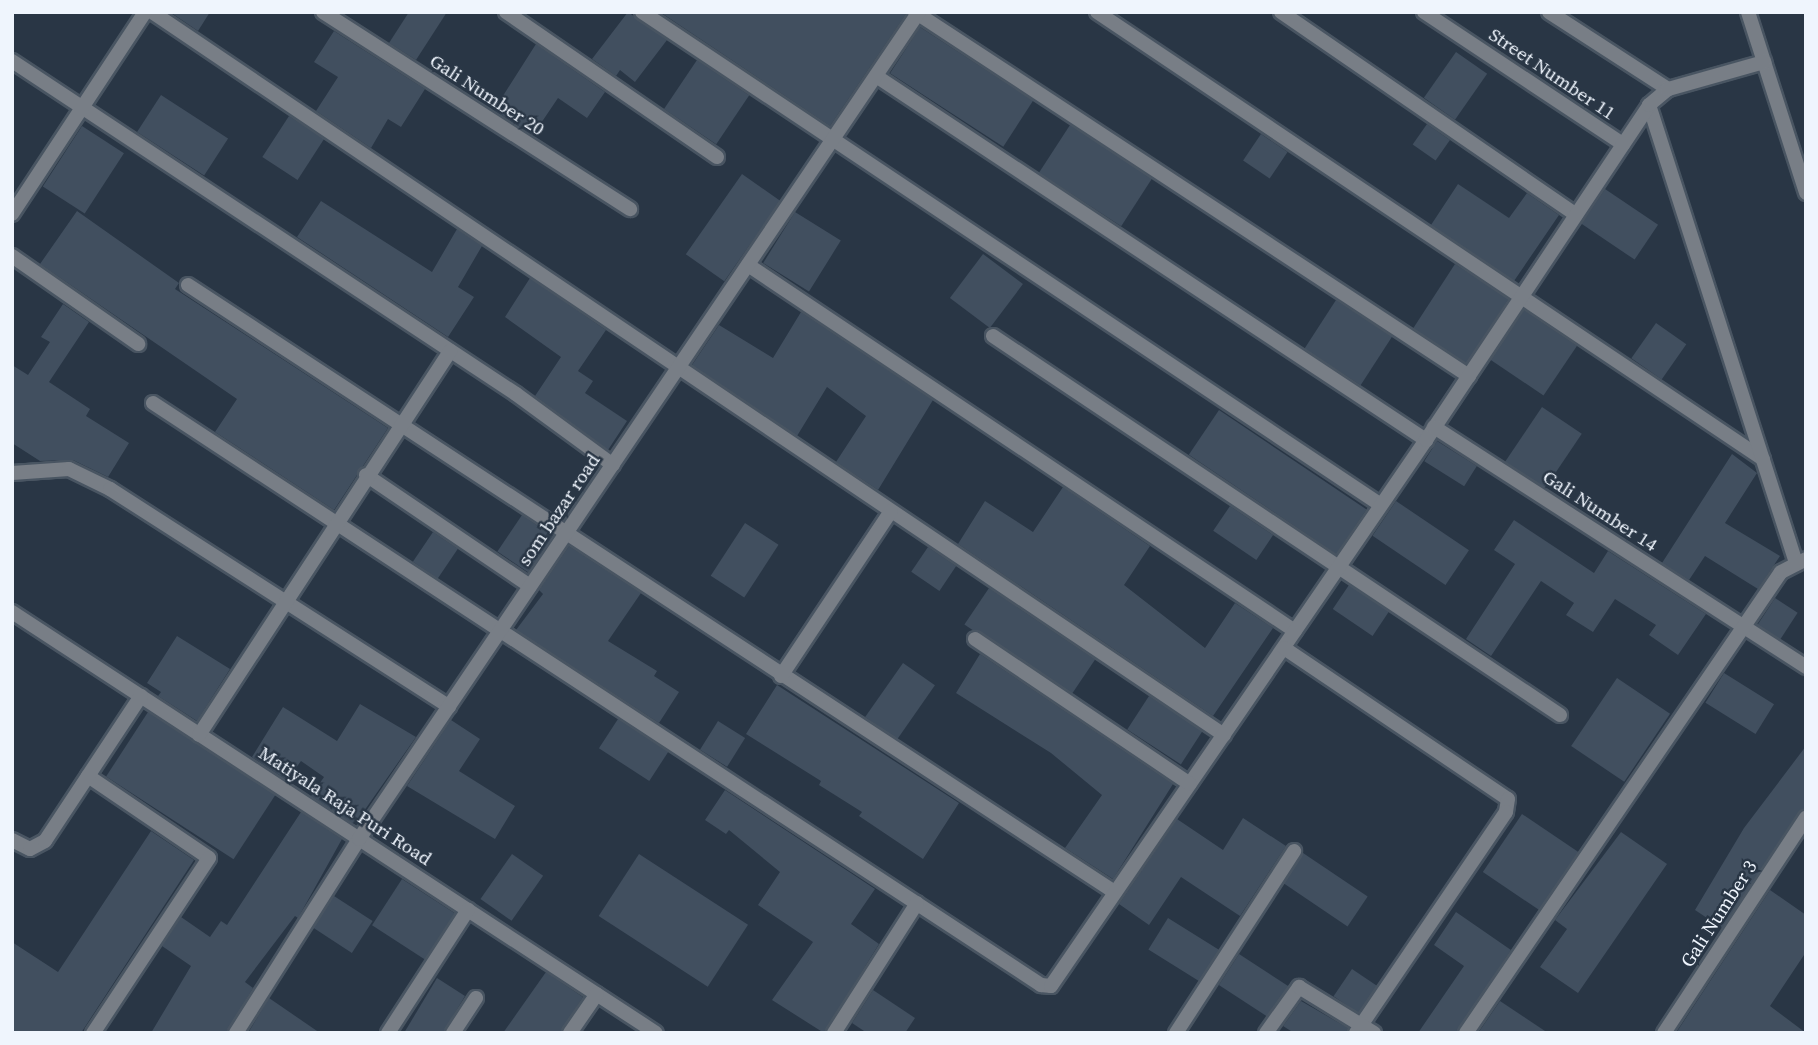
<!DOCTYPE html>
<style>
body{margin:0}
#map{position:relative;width:1818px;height:1045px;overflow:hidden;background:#293645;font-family:"Source Serif 4",serif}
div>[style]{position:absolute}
.building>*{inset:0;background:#414f5f;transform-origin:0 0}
.roads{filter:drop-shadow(2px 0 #495562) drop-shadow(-2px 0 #495562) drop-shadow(0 2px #495562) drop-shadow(0 -2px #495562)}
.minor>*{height:14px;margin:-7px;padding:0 7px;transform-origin:7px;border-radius:7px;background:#787e86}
span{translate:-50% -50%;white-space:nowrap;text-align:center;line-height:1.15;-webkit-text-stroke:5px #293645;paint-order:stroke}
.street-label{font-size:19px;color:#eff5fd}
.frame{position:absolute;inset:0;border:14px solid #eff5fd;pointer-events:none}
</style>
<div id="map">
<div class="building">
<div style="clip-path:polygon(170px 12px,210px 12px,198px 31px)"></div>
<div style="clip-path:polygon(409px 12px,447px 12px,416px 60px,389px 43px)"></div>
<div style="clip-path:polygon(628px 12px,667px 40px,635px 82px,620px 70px,616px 76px,592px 59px)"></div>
<div style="clip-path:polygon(660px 12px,903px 12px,906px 14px,830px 126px)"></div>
<div style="left:920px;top:27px;width:135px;height:55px;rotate:33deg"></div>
<div style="clip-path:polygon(334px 31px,425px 89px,401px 127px,388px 119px,371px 148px,316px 111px,338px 77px,314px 62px)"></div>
<div style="clip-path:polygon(536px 44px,605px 92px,587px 118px,558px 98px,533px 135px,494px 110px)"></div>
<div style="left:1456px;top:52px;width:38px;height:56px;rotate:35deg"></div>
<div style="left:697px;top:60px;width:63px;height:59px;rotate:34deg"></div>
<div style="left:161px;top:95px;width:80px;height:44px;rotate:33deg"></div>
<div style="left:289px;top:116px;width:42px;height:49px;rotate:33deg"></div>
<div style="left:1427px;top:124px;width:28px;height:25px;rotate:35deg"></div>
<div style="left:1070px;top:125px;width:98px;height:57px;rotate:33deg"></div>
<div style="left:82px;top:126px;width:50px;height:72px;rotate:33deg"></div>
<div style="left:1261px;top:134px;width:32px;height:32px;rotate:34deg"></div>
<div style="left:742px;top:174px;width:47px;height:98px;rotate:35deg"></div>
<div style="clip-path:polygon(1458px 184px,1509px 218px,1527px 193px,1559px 215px,1514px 281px,1431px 225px)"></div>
<div style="left:1605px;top:189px;width:64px;height:42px;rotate:34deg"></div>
<div style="clip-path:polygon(321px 201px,432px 272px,457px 229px,482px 246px,458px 287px,474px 297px,448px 337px,297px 237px)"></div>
<div style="clip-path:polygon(77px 211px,179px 283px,175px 289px,388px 428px,334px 510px,215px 432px,237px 399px,40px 264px)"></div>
<div style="left:795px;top:212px;width:54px;height:60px;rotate:32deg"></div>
<div style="left:983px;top:254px;width:50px;height:55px;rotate:37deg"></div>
<div style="left:1455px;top:264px;width:64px;height:77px;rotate:33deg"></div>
<div style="clip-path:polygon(530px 278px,606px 330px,578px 371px,593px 381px,585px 393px,627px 421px,608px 450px,535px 396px,561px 357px,505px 317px)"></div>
<div style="left:1336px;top:300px;width:67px;height:58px;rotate:33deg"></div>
<div style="clip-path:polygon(63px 304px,89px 322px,49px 382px,90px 409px,86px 416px,129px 443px,108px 477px,73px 460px,40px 461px,12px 443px,12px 365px,28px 375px,50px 342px,41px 337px)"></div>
<div style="left:1524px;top:310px;width:64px;height:60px;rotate:34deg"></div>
<div style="clip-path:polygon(801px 312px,933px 400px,878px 490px,836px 462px,866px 416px,827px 387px,797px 436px,692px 365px,719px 325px,773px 358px)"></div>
<div style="left:1656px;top:323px;width:37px;height:43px;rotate:35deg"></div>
<div style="left:1542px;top:407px;width:48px;height:66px;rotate:34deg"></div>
<div style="left:1219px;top:410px;width:178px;height:54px;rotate:34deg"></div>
<div style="left:1437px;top:441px;width:47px;height:24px;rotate:32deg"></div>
<div style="clip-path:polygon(1732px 454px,1757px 473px,1725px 523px,1780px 556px,1758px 589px,1705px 556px,1689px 580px,1662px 563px)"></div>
<div style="clip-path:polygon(1063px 487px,1150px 546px,1124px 585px,1205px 648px,1235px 603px,1273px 628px,1213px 716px,958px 544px,985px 501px,1033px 532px)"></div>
<div style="left:1396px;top:501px;width:88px;height:42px;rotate:34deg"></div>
<div style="left:1230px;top:506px;width:52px;height:30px;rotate:34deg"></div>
<div style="left:522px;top:515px;width:37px;height:44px;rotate:34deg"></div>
<div style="clip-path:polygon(1514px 520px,1594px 573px,1608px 551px,1706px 614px,1678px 655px,1649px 635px,1656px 625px,1615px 599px,1593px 632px,1566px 615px,1574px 603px,1541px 581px,1491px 656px,1466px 639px,1515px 564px,1494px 550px)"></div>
<div style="left:745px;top:523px;width:40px;height:63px;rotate:33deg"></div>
<div style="left:433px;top:532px;width:30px;height:36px;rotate:34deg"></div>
<div style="clip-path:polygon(569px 546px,641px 593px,608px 641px,657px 671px,654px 676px,679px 692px,659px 723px,516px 630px,543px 594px,539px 590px)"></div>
<div style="left:928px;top:547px;width:34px;height:30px;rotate:34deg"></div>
<div style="left:1349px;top:585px;width:48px;height:29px;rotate:34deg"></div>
<div style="left:989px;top:588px;width:128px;height:44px;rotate:34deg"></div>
<div style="left:1775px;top:598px;width:27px;height:32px;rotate:33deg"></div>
<div style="clip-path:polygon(177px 636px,230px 669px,197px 721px,158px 696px,161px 692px,147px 683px)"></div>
<div style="clip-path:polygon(980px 654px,1173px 784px,1113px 879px,1065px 848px,1102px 795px,1051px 753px,956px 693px)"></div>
<div style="left:903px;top:663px;width:39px;height:66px;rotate:35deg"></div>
<div style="left:1724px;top:673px;width:59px;height:35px;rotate:32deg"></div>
<div style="left:1617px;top:678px;width:64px;height:82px;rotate:34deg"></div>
<div style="clip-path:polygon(777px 685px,959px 803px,923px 859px,859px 816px,862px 812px,819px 785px,821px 781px,746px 734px)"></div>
<div style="left:1149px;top:696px;width:64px;height:40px;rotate:33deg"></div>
<div style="clip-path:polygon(360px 704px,416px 737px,357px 821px,352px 823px,311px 796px,324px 777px,301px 761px,287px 780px,252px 757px,283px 707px,337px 741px)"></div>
<div style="left:148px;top:712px;width:152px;height:77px;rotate:33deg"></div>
<div style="left:618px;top:719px;width:60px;height:35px;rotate:33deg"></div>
<div style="clip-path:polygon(451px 720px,480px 739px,459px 771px,515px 806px,495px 839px,407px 786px)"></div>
<div style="left:718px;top:721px;width:32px;height:34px;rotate:32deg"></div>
<div style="clip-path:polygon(1806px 746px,1806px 808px,1798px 813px,1722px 928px,1695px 910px,1744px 828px)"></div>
<div style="clip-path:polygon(725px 790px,875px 889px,851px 924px,879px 944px,824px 1033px,772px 1000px,813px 942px,758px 905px,780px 872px,729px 830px,726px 834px,705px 820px)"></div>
<div style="clip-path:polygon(301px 812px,342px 839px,298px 918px,295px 916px,245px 982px,253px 988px,226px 1033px,151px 1033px,191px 966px,162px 946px,181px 917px,210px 937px,221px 921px,227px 925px)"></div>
<div style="left:1522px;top:814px;width:68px;height:70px;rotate:34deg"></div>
<div style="clip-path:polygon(1243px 818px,1286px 846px,1240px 916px,1181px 877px,1149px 925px,1119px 904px,1177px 819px,1223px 850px)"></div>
<div style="clip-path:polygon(151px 831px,194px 860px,81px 1033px,12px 1033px,12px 942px,58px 972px)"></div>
<div style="clip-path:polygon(1621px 832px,1667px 864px,1578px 993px,1540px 967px,1567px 929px,1555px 920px)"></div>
<div style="left:1303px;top:853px;width:78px;height:36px;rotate:34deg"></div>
<div style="left:512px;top:854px;width:38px;height:55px;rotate:35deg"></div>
<div style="left:639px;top:854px;width:130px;height:74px;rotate:33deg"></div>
<div style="left:402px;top:879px;width:63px;height:55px;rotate:33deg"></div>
<div style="clip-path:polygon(1770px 890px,1806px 915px,1806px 952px,1770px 1006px,1806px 1033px,1676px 1033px)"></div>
<div style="left:334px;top:896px;width:46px;height:38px;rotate:33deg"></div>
<div style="clip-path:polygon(1456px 912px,1511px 950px,1456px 1033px,1418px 1033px,1464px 966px,1434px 945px)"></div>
<div style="left:1168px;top:918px;width:60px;height:37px;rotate:32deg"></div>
<div style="left:1239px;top:954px;width:59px;height:37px;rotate:33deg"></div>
<div style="left:1352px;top:969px;width:30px;height:33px;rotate:34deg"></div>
<div style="clip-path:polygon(546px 972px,583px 997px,560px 1033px,503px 1033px)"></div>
<div style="clip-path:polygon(437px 978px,465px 996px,443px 1033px,404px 1033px)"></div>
<div style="clip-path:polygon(873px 990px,915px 1018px,905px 1033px,867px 1033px,852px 1023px)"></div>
<div style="clip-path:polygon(269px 998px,320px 1033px,248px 1033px)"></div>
<div style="clip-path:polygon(1301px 1001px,1348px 1028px,1346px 1033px,1294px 1033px,1283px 1026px)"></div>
<div style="clip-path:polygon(1500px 1001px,1548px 1033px,1478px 1033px)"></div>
</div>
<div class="roads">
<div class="minor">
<div style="left:152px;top:12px;width:1293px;rotate:34deg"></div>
<div style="left:323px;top:12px;width:365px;rotate:32.7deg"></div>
<div style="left:506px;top:12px;width:256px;rotate:34.5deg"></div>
<div style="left:642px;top:12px;width:888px;rotate:33.71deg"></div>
<div style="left:915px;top:12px;width:663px;rotate:33.31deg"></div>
<div style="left:1097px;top:12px;width:802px;rotate:33.87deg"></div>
<div style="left:1281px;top:12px;width:358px;rotate:34.5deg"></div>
<div style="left:1424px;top:12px;width:239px;rotate:33.6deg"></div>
<div style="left:1549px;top:12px;width:142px;rotate:32.9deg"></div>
<div style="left:1748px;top:12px;width:190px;rotate:72.2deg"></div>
<div style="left:12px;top:61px;width:604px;rotate:33.45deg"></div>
<div style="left:516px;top:394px;width:120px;rotate:36.2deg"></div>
<div style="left:876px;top:76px;width:660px;rotate:33.5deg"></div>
<div style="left:1649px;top:105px;width:482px;rotate:72.2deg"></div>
<div style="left:12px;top:214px;width:242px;rotate:-56.6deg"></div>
<div style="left:12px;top:256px;width:154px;rotate:34.9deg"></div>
<div style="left:748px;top:265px;width:658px;rotate:33.79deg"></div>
<div style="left:188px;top:285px;width:1106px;rotate:33.23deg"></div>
<div style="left:993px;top:336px;width:682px;rotate:33.76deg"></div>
<div style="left:153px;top:403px;width:1062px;rotate:33.24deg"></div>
<div style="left:1041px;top:985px;width:10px;rotate:6deg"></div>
<div style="left:1051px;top:986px;width:662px;rotate:-55.52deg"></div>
<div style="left:1426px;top:440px;width:402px;rotate:-56.3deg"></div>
<div style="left:1649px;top:105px;width:25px;rotate:-40deg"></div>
<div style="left:1668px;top:89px;width:100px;rotate:-15.7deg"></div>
<div style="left:1434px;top:427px;width:443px;rotate:32.8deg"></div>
<div style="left:12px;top:473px;width:57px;rotate:-4deg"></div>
<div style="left:69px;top:469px;width:46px;rotate:26deg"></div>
<div style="left:110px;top:489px;width:403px;rotate:32.7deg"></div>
<div style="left:366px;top:475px;width:198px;rotate:34.1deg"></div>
<div style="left:12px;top:612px;width:769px;rotate:33.17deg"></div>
<div style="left:975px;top:639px;width:259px;rotate:34deg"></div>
<div style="left:1284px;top:648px;width:270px;rotate:34deg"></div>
<div style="left:1508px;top:799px;width:13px;rotate:99deg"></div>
<div style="left:1506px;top:812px;width:267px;rotate:124.2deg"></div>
<div style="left:781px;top:676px;width:198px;rotate:-56.3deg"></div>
<div style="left:199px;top:735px;width:459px;rotate:-56.8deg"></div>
<div style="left:88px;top:776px;width:146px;rotate:34.1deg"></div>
<div style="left:209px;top:858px;width:210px;rotate:123.5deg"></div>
<div style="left:12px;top:840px;width:20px;rotate:27deg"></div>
<div style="left:30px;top:849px;width:17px;rotate:-28deg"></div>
<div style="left:45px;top:841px;width:174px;rotate:-56.5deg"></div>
<div style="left:236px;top:1033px;width:230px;rotate:-57.6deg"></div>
<div style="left:359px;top:839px;width:999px;rotate:-55.9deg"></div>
<div style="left:388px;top:1033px;width:147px;rotate:-57deg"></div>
<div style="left:453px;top:1033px;width:42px;rotate:-56.7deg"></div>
<div style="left:570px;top:1033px;width:47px;rotate:-55.3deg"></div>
<div style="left:834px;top:1033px;width:154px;rotate:-57.4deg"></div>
<div style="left:1176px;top:1033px;width:217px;rotate:-57deg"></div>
<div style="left:1266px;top:1033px;width:57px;rotate:-54.3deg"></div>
<div style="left:1299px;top:987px;width:88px;rotate:31.5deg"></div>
<div style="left:1466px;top:1033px;width:558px;rotate:-55.66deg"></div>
<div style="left:1781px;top:572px;width:28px;rotate:-27deg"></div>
<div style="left:1664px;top:1033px;width:258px;rotate:-56.6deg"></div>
</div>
</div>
<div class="street-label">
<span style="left:1552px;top:74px;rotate:34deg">Street Number 11</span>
<span style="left:487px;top:95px;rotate:33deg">Gali Number 20</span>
<span style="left:559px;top:510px;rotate:-56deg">som bazar road</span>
<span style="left:1600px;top:511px;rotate:33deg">Gali Number 14</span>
<span style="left:345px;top:806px;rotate:33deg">Matiyala Raja Puri Road</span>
<span style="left:1719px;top:914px;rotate:-57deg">Gali Number 3</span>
</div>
<div class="frame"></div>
</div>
